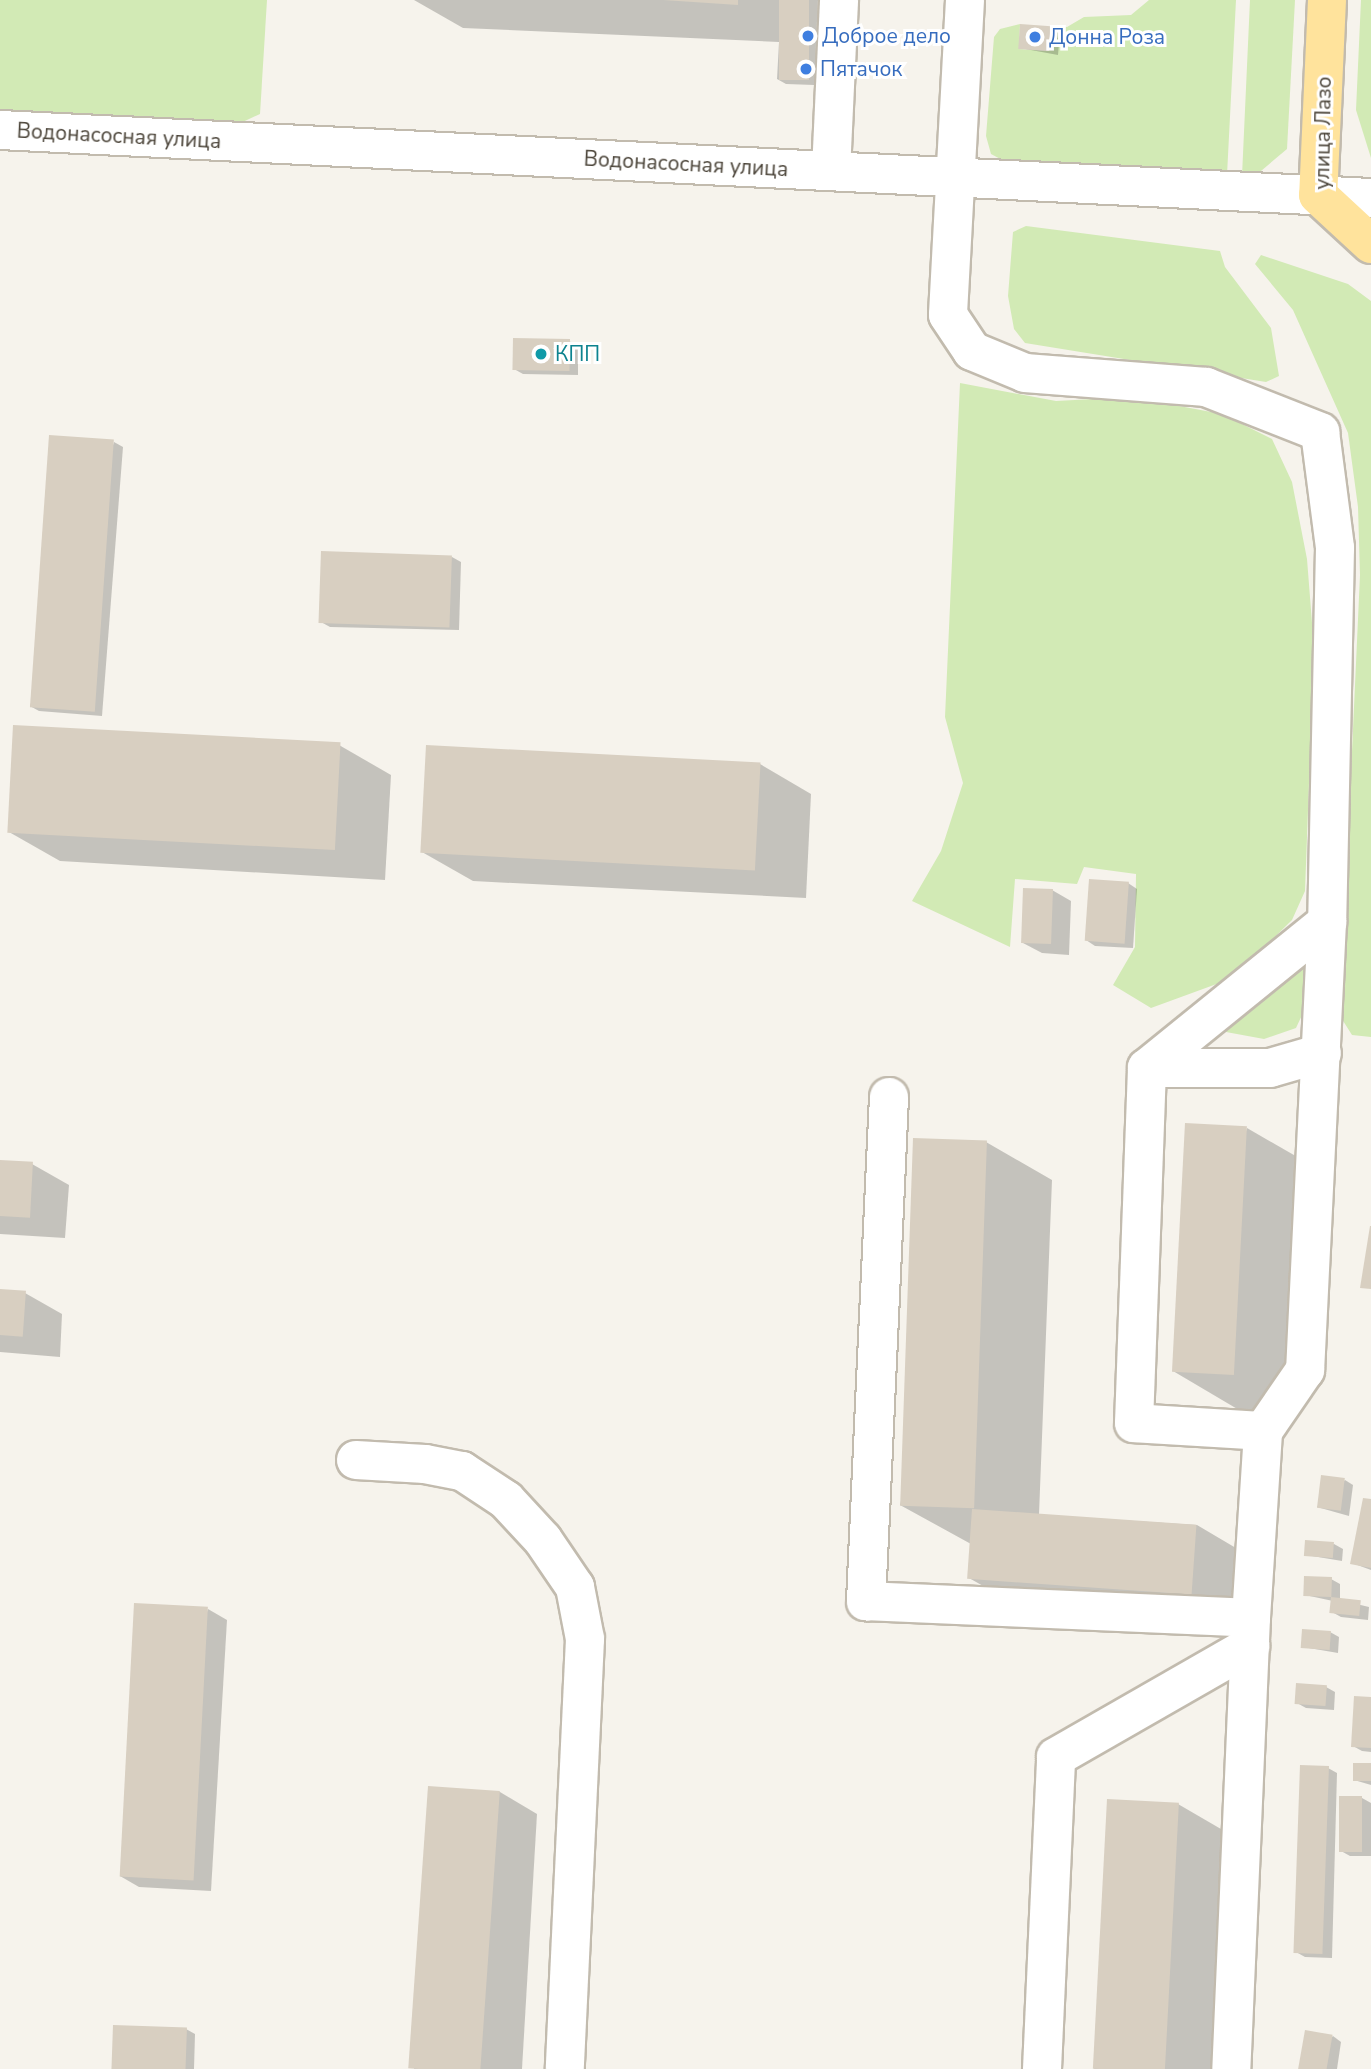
<!DOCTYPE html>
<meta charset="utf-8">
<style>
body{margin:0}
#map{position:relative;width:1371px;height:2069px;overflow:hidden;background:#f6f3ec;font-family:"Nunito Sans",sans-serif}
div>[style]{position:absolute}
.green>*{inset:0;background:#d2eab5}
.shadow>*{inset:0;background:#0003}
.building>*{inset:0;background:#d8cfc1;transform-origin:0 0}
.roads{filter:drop-shadow(2px 0 #c2bbae) drop-shadow(-2px 0 #c2bbae) drop-shadow(0 2px #c2bbae) drop-shadow(0 -2px #c2bbae)}
.minor>*{height:38px;margin:-19px;padding:0 19px;transform-origin:19px;border-radius:19px;background:#fff}
.major>*{height:38px;margin:-19px;padding:0 19px;transform-origin:19px;border-radius:19px;background:#ffe39c}
.dots>*{width:19px;height:19px;translate:-50% -50%;box-sizing:border-box;border:4px solid #fff;border-radius:50%}
span{translate:-50% -50%;white-space:nowrap;text-align:center;line-height:1.15;-webkit-text-stroke:6px #fff;paint-order:stroke}
.shop-label{font-size:21px;color:#366cbe}
.left{translate:0 -50%;text-align:left}
.street-label{font-size:21px;color:#4b4439}
.culture-label{font-size:21px;color:#0d838f}
</style>
<div id="map">
<div class="green">
<div style="clip-path:polygon(0 0,267px 0,260px 114px,232px 127px,0 113px)"></div>
<div style="clip-path:polygon(1149px 0,1236px 0,1227px 175px,1004px 161px,991px 154px,986px 136px,994px 37px,1000px 29px,1020px 24px,1019px 49px,1049px 51px,1051px 26px,1067px 27px,1084px 17px,1131px 15px)"></div>
<div style="clip-path:polygon(1250px 0,1295px 0,1287px 149px,1255px 176px,1242px 176px)"></div>
<div style="clip-path:polygon(1361px 0,1371px 0,1371px 158px,1356px 110px)"></div>
<div style="clip-path:polygon(1026px 226px,1220px 251px,1225px 267px,1271px 328px,1279px 376px,1266px 382px,1025px 343px,1014px 329px,1008px 296px,1013px 232px)"></div>
<div style="clip-path:polygon(1261px 255px,1348px 284px,1371px 301px,1371px 1037px,1352px 1035px,1340px 1016px,1360px 575px,1358px 507px,1348px 433px,1293px 310px,1255px 264px)"></div>
<div style="clip-path:polygon(960px 383px,1056px 401px,1131px 397px,1222px 414px,1272px 439px,1292px 482px,1307px 559px,1314px 648px,1305px 891px,1292px 920px,1233px 978px,1151px 1008px,1113px 985px,1135px 947px,1136px 874px,1084px 867px,1077px 884px,1015px 879px,1010px 947px,912px 901px,941px 851px,963px 783px,945px 717px)"></div>
<div style="clip-path:polygon(1297px 959px,1306px 966px,1303px 1013px,1296px 1028px,1264px 1039px,1226px 1032px,1230px 1020px)"></div>
</div>
<div class="shadow">
<div style="clip-path:polygon(414px 0,818px 0,814px 85px,786px 84px,777px 79px,779px 42px,463px 28px)"></div>
<div style="clip-path:polygon(1051px 28px,1060px 33px,1058px 55px,1020px 48px)"></div>
<div style="clip-path:polygon(569px 341px,578px 346px,578px 375px,523px 374px,514px 369px)"></div>
<div style="clip-path:polygon(114px 442px,123px 447px,102px 716px,39px 711px,30px 706px)"></div>
<div style="clip-path:polygon(452px 557px,461px 562px,459px 630px,330px 627px,321px 622px)"></div>
<div style="clip-path:polygon(339px 745px,391px 775px,385px 880px,60px 861px,9px 832px)"></div>
<div style="clip-path:polygon(760px 764px,811px 794px,806px 898px,473px 881px,422px 852px)"></div>
<div style="clip-path:polygon(1128px 883px,1137px 889px,1133px 948px,1095px 946px,1086px 940px)"></div>
<div style="clip-path:polygon(1052px 890px,1071px 901px,1069px 955px,1042px 953px,1023px 943px)"></div>
<div style="clip-path:polygon(1247px 1128px,1313px 1166px,1299px 1413px,1239px 1410px,1173px 1371px)"></div>
<div style="clip-path:polygon(986px 1142px,1052px 1180px,1039px 1515px,1197px 1525px,1263px 1564px,1259px 1630px,1036px 1616px,969px 1578px,971px 1544px,900px 1505px)"></div>
<div style="clip-path:polygon(0 1162px,32px 1164px,69px 1185px,65px 1238px,0 1234px)"></div>
<div style="clip-path:polygon(0 1291px,25px 1293px,62px 1314px,60px 1357px,0 1352px)"></div>
<div style="clip-path:polygon(1345px 1480px,1353px 1485px,1349px 1516px,1317px 1507px)"></div>
<div style="clip-path:polygon(1371px 1501px,1371px 1570px,1352px 1563px)"></div>
<div style="clip-path:polygon(1334px 1544px,1343px 1549px,1342px 1561px,1306px 1555px)"></div>
<div style="clip-path:polygon(1331px 1579px,1340px 1584px,1340px 1600px,1369px 1607px,1368px 1620px,1341px 1617px,1332px 1612px,1333px 1601px,1305px 1595px)"></div>
<div style="clip-path:polygon(208px 1609px,227px 1620px,211px 1891px,139px 1887px,120px 1876px)"></div>
<div style="clip-path:polygon(1330px 1632px,1339px 1637px,1338px 1653px,1303px 1647px)"></div>
<div style="clip-path:polygon(1326px 1687px,1335px 1692px,1334px 1710px,1306px 1708px,1297px 1703px)"></div>
<div style="clip-path:polygon(1371px 1699px,1371px 1752px,1362px 1751px,1353px 1746px)"></div>
<div style="clip-path:polygon(1371px 1765px,1371px 1785px,1354px 1780px)"></div>
<div style="clip-path:polygon(1328px 1768px,1337px 1773px,1332px 1958px,1305px 1957px,1296px 1952px)"></div>
<div style="clip-path:polygon(430px 1788px,500px 1792px,537px 1814px,522px 2069px,414px 2069px)"></div>
<div style="clip-path:polygon(1362px 1798px,1371px 1803px,1371px 1856px,1350px 1856px,1341px 1851px)"></div>
<div style="clip-path:polygon(1178px 1804px,1245px 1843px,1233px 2069px,1094px 2069px)"></div>
<div style="clip-path:polygon(186px 2029px,195px 2034px,194px 2069px,113px 2069px)"></div>
<div style="clip-path:polygon(1333px 2036px,1341px 2042px,1337px 2069px,1300px 2069px)"></div>
</div>
<div class="building">
<div style="clip-path:polygon(663px 0,738px 0,738px 5px)"></div>
<div style="left:779px;top:0;width:30px;height:80px"></div>
<div style="left:1020px;top:24px;width:31px;height:25px;rotate:4deg"></div>
<div style="left:513px;top:338px;width:57px;height:32px;rotate:1deg"></div>
<div style="left:49px;top:435px;width:65px;height:273px;rotate:4deg"></div>
<div style="left:321px;top:551px;width:131px;height:72px;rotate:2deg"></div>
<div style="left:13px;top:725px;width:328px;height:108px;rotate:3deg"></div>
<div style="left:426px;top:745px;width:335px;height:108px;rotate:3deg"></div>
<div style="left:1089px;top:879px;width:40px;height:62px;rotate:4deg"></div>
<div style="left:1023px;top:888px;width:30px;height:55px;rotate:2deg"></div>
<div style="left:1185px;top:1123px;width:62px;height:249px;rotate:3deg"></div>
<div style="left:913px;top:1138px;width:74px;height:368px;rotate:2deg"></div>
<div style="left:0;top:1160px;width:33px;height:56px;rotate:3deg"></div>
<div style="clip-path:polygon(1370px 1226px,1371px 1226px,1371px 1289px,1360px 1288px)"></div>
<div style="left:0;top:1289px;width:26px;height:46px;rotate:4deg"></div>
<div style="left:1321px;top:1475px;width:24px;height:33px;rotate:7deg"></div>
<div style="clip-path:polygon(1363px 1498px,1371px 1499px,1371px 1568px,1350px 1564px)"></div>
<div style="left:972px;top:1509px;width:225px;height:70px;rotate:4deg"></div>
<div style="left:1305px;top:1540px;width:29px;height:16px;rotate:4deg"></div>
<div style="left:1304px;top:1576px;width:28px;height:20px;rotate:2deg"></div>
<div style="left:1331px;top:1597px;width:30px;height:16px;rotate:6deg"></div>
<div style="left:134px;top:1603px;width:74px;height:274px;rotate:3deg"></div>
<div style="left:1302px;top:1629px;width:29px;height:19px;rotate:4deg"></div>
<div style="left:1296px;top:1683px;width:31px;height:21px;rotate:4deg"></div>
<div style="clip-path:polygon(1354px 1696px,1371px 1697px,1371px 1748px,1351px 1747px)"></div>
<div style="left:1353px;top:1763px;width:18px;height:18px"></div>
<div style="left:1300px;top:1765px;width:29px;height:188px;rotate:2deg"></div>
<div style="left:428px;top:1786px;width:72px;height:283px;rotate:4deg"></div>
<div style="left:1339px;top:1796px;width:23px;height:56px"></div>
<div style="left:1107px;top:1799px;width:72px;height:270px;rotate:3deg"></div>
<div style="left:113px;top:2025px;width:74px;height:44px;rotate:2deg"></div>
<div style="left:1305px;top:2030px;width:28px;height:40px;rotate:10deg"></div>
</div>
<div class="roads">
<div class="minor">
<div style="left:965px;top:0;width:315px;rotate:93.1deg"></div>
<div style="left:948px;top:315px;width:43px;rotate:56.3deg"></div>
<div style="left:972px;top:351px;width:57px;rotate:22.5deg"></div>
<div style="left:1025px;top:373px;width:182px;rotate:4.4deg"></div>
<div style="left:1206px;top:387px;width:123px;rotate:21.5deg"></div>
<div style="left:1320px;top:432px;width:117px;rotate:82.6deg"></div>
<div style="left:1335px;top:548px;width:374px;rotate:91.2deg"></div>
<div style="left:1327px;top:922px;width:449px;rotate:92.8deg"></div>
<div style="left:1305px;top:1370px;width:74px;rotate:124.5deg"></div>
<div style="left:0;top:130px;width:1373px;rotate:2.84deg"></div>
<div style="left:831px;top:171px;width:171px;rotate:-87.3deg"></div>
<div style="left:1147px;top:1068px;width:123px"></div>
<div style="left:1270px;top:1068px;width:54px;rotate:-16.1deg"></div>
<div style="left:889px;top:1097px;width:505px;rotate:92.61deg"></div>
<div style="left:866px;top:1601px;width:385px;rotate:2.5deg"></div>
<div style="left:1251px;top:1618px;width:451px;rotate:92.5deg"></div>
<div style="left:356px;top:1460px;width:69px;rotate:3.3deg"></div>
<div style="left:425px;top:1464px;width:38px;rotate:11deg"></div>
<div style="left:462px;top:1471px;width:53px;rotate:33.4deg"></div>
<div style="left:506px;top:1500px;width:54px;rotate:47.2deg"></div>
<div style="left:543px;top:1540px;width:57px;rotate:55.8deg"></div>
<div style="left:575px;top:1587px;width:53px;rotate:79.1deg"></div>
<div style="left:585px;top:1639px;width:430px;rotate:92.7deg"></div>
<div style="left:1251px;top:1618px;width:187px;rotate:-86.3deg"></div>
<div style="left:1263px;top:1431px;width:129px;rotate:-176.5deg"></div>
<div style="left:1134px;top:1423px;width:355px;rotate:-87.9deg"></div>
<div style="left:1147px;top:1068px;width:232px;rotate:-39deg"></div>
<div style="left:1042px;top:2069px;width:312px;rotate:-87.4deg"></div>
<div style="left:1056px;top:1757px;width:224px;rotate:-29.8deg"></div>
</div>
<div class="major">
<div style="left:1327px;top:0;width:195px;rotate:92.6deg"></div>
<div style="left:1318px;top:195px;width:72px;rotate:42.8deg"></div>
</div>
</div>
<div class="dots">
<div style="left:808px;top:36px;background:#3f7fe0"></div>
<div style="left:1035px;top:37px;background:#3f7fe0"></div>
<div style="left:806px;top:69px;background:#3f7fe0"></div>
<div style="left:541px;top:354px;background:#0f9aa8"></div>
</div>
<div class="shop-label">
<span class="left" style="left:822px;top:36px">Доброе дело</span>
<span class="left" style="left:1049px;top:37px">Донна Роза</span>
<span class="left" style="left:820px;top:69px">Пятачок</span>
</div>
<div class="street-label">
<span style="left:1323px;top:133px;rotate:-89deg">улица Лазо</span>
<span style="left:119px;top:136px;rotate:3deg">Водонасосная улица</span>
<span style="left:686px;top:164px;rotate:3deg">Водонасосная улица</span>
</div>
<div class="culture-label">
<span class="left" style="left:555px;top:354px">КПП</span>
</div>
</div>
